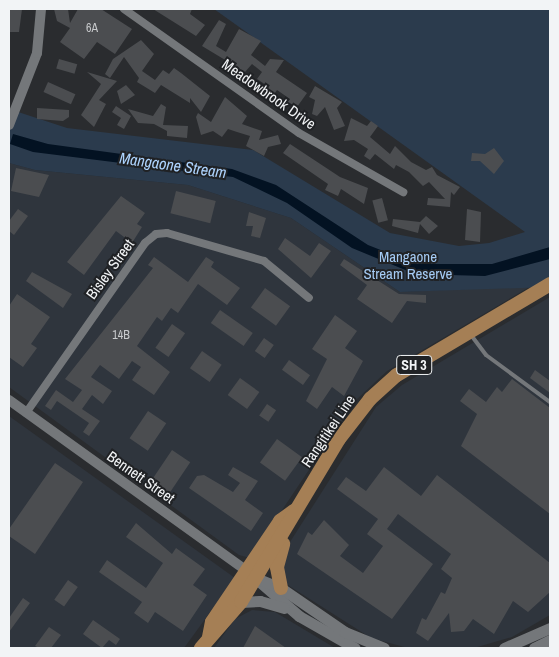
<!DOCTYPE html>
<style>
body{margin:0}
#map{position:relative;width:559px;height:657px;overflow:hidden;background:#2a2c2f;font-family:"Archivo Narrow",sans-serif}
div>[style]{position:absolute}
.built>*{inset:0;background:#2f353d}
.green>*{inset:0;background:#2b3b4d}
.water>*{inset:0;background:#031222}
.building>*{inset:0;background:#4b4d50;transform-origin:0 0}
.service>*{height:4px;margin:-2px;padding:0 2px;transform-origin:2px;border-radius:2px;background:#74777a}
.minor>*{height:8px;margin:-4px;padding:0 4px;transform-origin:4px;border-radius:4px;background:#74777a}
.tertiary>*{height:10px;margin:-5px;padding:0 5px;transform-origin:5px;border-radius:5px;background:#74777a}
.secondary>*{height:11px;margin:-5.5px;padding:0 5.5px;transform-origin:5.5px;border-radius:5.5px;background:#74777a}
.trunk>*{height:14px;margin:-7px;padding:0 7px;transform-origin:7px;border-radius:7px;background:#a57f55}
span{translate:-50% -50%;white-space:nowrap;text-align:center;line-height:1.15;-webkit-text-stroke:4px #202225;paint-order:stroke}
.number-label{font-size:12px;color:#c8cacc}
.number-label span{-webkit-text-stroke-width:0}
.shield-label span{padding:1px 4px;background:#202225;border:1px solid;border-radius:4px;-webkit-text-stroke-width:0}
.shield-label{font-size:14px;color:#f2f4f6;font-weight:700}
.street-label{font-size:15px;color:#f2f4f6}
.park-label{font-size:15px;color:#a5cbf4}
.water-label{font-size:16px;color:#add3fd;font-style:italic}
.frame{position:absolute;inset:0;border:10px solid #f2f4f6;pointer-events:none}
</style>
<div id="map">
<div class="built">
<div style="clip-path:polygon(9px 163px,35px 170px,188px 185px,291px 218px,400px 292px,531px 286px,387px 371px,355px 401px,250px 558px,239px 555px,9px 387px)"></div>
<div style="clip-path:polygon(550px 297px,550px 615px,512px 637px,474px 648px,408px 648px,371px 638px,283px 582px,280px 561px,290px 542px,376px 407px,402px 385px)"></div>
<div style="clip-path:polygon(9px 416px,235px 578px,184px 648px,9px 648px)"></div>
<div style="clip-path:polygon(252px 610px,275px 612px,335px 648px,214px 648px,235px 619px)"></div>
</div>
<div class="green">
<div style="clip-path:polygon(214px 9px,550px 9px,550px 287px,400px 292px,291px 218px,188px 185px,35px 170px,9px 163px,9px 109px,67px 128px,253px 150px,390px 233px,459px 246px,489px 243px,525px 232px)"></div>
</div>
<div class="water">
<div style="clip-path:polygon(13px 134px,48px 144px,232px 169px,276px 185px,368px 245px,416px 264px,492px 264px,550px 247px,550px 259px,485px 276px,415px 274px,352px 248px,287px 203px,233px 177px,33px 152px,10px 144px)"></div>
</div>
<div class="building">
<div style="clip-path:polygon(9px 9px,22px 9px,19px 32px,9px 32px)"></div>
<div style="clip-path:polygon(54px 9px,68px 9px,70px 23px,78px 9px,101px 9px,132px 29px,115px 54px,97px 42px,84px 59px,60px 42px,70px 28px,57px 21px)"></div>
<div style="clip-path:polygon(153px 9px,192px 9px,190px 14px,205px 25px,196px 36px)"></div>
<div style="clip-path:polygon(219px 20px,226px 24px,216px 46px,226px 52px,239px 29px,261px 41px,251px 55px,265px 66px,270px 59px,284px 60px,276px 72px,307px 93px,297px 107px,286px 103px,290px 99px,277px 90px,272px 97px,265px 92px,269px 87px,257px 79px,262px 72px,252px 64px,245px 72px,202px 46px)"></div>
<div style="clip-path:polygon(141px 40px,154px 54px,142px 71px,155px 80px,163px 70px,169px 74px,174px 68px,181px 73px,210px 96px,201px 112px,190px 98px,190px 103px,161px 85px,155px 93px,137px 82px,139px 78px,124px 57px,110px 78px,105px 74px,113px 59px)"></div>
<div style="left:59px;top:59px;width:19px;height:10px;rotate:16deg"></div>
<div style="clip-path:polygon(87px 72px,117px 81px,99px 100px,106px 104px,94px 127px,81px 115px,101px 84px)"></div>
<div style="left:48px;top:82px;width:30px;height:11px;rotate:24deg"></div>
<div style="clip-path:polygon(126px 85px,135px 95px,121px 104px,117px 91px)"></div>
<div style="clip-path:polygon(315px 86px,342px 102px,337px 108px,345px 126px,334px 130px,325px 107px,317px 116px,312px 114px,315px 100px,309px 97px)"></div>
<div style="clip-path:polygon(225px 97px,247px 116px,242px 124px,262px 131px,259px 140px,278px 135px,281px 144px,268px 147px,264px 156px,246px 146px,250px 136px,237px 132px,228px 129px,222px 137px,213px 131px,201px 135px,196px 117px,198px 113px,211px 122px)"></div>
<div style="clip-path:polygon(161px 104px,166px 107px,163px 125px,188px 126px,187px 138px,167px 136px,167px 131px,154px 124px,138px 123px,128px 109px,153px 116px)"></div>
<div style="clip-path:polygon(116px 106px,131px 116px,124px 129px,117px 125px,121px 118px,112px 112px)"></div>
<div style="clip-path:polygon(37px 108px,69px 110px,69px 117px,63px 121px,37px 119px)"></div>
<div style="clip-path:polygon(351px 118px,367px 126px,371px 121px,378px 126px,370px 137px,390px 154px,395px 146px,411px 162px,426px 170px,432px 167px,437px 175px,460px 187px,454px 195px,451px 192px,450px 207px,427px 205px,428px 198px,445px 199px,429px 182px,423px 186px,409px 172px,396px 165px,394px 169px,375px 154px,370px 160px,364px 156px,368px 149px,354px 140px,344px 141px)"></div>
<div style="clip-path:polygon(290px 144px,340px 177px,368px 188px,364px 204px,341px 189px,338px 196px,325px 190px,328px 184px,283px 153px)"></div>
<div style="clip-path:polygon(494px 148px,504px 161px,494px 174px,480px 161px,471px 161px,472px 153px,485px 154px)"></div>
<div style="clip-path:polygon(16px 168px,49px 175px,39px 197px,11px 191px)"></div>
<div style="left:176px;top:191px;width:41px;height:23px;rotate:14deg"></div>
<div style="clip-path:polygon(121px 196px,145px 213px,137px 224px,142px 227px,132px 243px,116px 231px,84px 275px,67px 262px)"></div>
<div style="left:382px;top:198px;width:23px;height:10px;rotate:75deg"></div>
<div style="clip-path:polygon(18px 209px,28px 216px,14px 235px,9px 231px,9px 221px)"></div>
<div style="clip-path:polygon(467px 209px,481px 212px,480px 242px,465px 240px)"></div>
<div style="clip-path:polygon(249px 212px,266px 218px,260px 238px,251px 236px,253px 226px,246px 226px)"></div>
<div style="clip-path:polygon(426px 216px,438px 226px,429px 234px,420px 224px,418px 233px,392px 226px,393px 219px,420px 222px)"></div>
<div style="clip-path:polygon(285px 238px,310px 256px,319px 243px,331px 251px,311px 278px,278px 249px)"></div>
<div style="clip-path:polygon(154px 257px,188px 282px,206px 257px,214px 262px,211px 267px,240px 288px,227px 305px,198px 284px,178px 313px,171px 308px,162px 321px,157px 317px,137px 346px,170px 372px,154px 395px,132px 380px,141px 367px,132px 361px,119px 379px,100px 365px,91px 377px,112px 391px,103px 404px,92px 395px,82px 409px,100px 421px,89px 436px,83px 432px,89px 423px,57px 401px,51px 410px,45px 406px,56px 390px,73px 402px,82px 390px,65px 379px,153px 268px,148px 265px)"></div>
<div style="clip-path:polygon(344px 259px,399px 294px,426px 295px,426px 303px,407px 301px,392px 323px,357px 299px,367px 285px,340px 265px)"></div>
<div style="clip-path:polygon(32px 272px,72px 294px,63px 308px,26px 281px)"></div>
<div style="left:265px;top:288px;width:31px;height:24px;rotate:36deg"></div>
<div style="clip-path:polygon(17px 294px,50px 317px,31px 344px,37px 348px,23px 367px,9px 357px,9px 306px)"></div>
<div style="left:220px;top:310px;width:40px;height:16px;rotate:35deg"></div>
<div style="clip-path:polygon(335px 315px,357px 331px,345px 348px,363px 361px,344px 396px,332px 387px,317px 409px,306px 401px,327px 359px,312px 349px)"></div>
<div style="left:172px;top:324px;width:16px;height:29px;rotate:35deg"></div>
<div style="left:264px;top:338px;width:12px;height:16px;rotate:35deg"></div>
<div style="left:202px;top:351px;width:24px;height:21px;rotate:35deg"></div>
<div style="left:289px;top:360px;width:26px;height:12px;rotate:36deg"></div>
<div style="clip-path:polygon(535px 370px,550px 381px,550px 393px,530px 378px)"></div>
<div style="left:240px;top:378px;width:24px;height:21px;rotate:36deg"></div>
<div style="clip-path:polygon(512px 379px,550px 408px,550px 514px,461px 446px,477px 414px,460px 401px,469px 389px,486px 402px,497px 387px,502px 392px)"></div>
<div style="left:267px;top:404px;width:11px;height:14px;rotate:34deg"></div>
<div style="left:148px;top:411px;width:22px;height:33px;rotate:34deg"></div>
<div style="left:277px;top:439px;width:31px;height:29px;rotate:36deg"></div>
<div style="left:172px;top:450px;width:22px;height:37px;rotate:34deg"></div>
<div style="clip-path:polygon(55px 463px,83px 482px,35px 554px,9px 536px,9px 529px)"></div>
<div style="clip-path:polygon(233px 467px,258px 481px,245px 500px,263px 513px,251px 531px,189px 488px,197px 476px,204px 475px,233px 492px,240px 483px,228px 475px)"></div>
<div style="clip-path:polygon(384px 467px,421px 496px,437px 475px,550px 563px,550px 592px,528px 612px,513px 601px,494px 634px,473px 619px,464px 631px,451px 632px,449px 613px,428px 641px,416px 633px,422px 618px,426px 620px,441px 592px,445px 594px,452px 578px,441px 569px,451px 554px,398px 514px,387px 529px,433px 564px,392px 619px,297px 554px,308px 532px,312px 535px,324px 520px,349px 545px,340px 556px,363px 573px,383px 546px,367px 534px,378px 519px,337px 489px,346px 477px,366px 491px)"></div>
<div style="clip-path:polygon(136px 523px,172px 554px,176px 548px,205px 569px,193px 585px,207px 595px,183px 631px,155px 612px,148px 623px,134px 613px,142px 602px,99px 572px,107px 560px,146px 588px,163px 563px,126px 537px)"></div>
<div style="left:68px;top:580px;width:12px;height:24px;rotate:35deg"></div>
<div style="clip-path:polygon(23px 598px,30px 603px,9px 632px,9px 618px)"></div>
<div style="clip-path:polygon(93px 620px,120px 639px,116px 645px,109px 640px,102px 648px,83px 634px)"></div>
<div style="clip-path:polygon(255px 626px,286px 648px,243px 648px)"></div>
<div style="clip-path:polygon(49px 627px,61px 635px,51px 648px,39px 648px,35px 646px)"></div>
</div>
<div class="service">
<div style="left:471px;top:335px;width:25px;rotate:53deg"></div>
<div style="left:486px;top:355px;width:79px;rotate:36.3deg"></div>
</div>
<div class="minor">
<div style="left:124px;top:9px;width:214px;rotate:35.3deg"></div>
<div style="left:299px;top:133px;width:120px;rotate:29.6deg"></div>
<div style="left:26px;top:413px;width:208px;rotate:-55deg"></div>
<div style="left:145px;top:243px;width:14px;rotate:-39deg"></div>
<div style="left:156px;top:234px;width:11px;rotate:-5deg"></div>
<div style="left:167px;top:233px;width:101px;rotate:16.1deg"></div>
<div style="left:264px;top:261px;width:58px;rotate:39.4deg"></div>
</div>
<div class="tertiary">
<div style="left:9px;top:125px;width:77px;rotate:-68.7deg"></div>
<div style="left:37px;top:53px;width:44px;rotate:-84.8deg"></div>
<div style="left:9px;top:400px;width:293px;rotate:35.7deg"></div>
</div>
<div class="secondary">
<div style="left:253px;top:576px;width:61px;rotate:41deg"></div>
<div style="left:299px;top:616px;width:64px;rotate:29.7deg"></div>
<div style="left:256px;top:578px;width:27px;rotate:22deg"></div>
<div style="left:281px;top:588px;width:78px;rotate:34.5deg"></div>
<div style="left:345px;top:632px;width:42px;rotate:22.3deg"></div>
<div style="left:241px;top:602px;width:19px;rotate:-3deg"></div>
<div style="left:260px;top:601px;width:25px;rotate:16deg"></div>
<div style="left:504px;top:648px;width:50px;rotate:-23.5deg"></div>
<div style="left:534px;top:648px;width:18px;rotate:-27deg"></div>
</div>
<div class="trunk">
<div style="left:281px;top:588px;width:21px;rotate:-101deg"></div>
<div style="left:277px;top:567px;width:24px;rotate:-75deg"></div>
<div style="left:209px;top:637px;width:15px;rotate:-79deg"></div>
<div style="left:212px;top:622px;width:122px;rotate:-56deg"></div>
<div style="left:280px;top:521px;width:17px;rotate:-36deg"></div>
<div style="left:201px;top:648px;width:61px;rotate:-49deg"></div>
<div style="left:241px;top:602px;width:190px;rotate:-59deg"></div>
<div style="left:339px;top:439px;width:51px;rotate:-52.2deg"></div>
<div style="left:370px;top:399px;width:36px;rotate:-42deg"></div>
<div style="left:397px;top:375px;width:178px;rotate:-30.7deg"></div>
</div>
<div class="number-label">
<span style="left:92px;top:29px">6A</span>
<span style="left:121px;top:336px">14B</span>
</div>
<div class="shield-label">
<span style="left:414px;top:365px">SH 3</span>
</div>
<div class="street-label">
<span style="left:269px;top:94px;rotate:35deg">Meadowbrook Drive</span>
<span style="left:110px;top:269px;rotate:-54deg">Bisley Street</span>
<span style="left:328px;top:431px;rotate:-56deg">Rangitikei Line</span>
<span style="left:141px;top:477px;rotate:35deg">Bennett Street</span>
</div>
<div class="park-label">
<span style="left:408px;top:265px">Mangaone<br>Stream Reserve</span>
</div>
<div class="water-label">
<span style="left:173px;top:165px;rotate:8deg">Mangaone Stream</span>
</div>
<div class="frame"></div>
</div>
